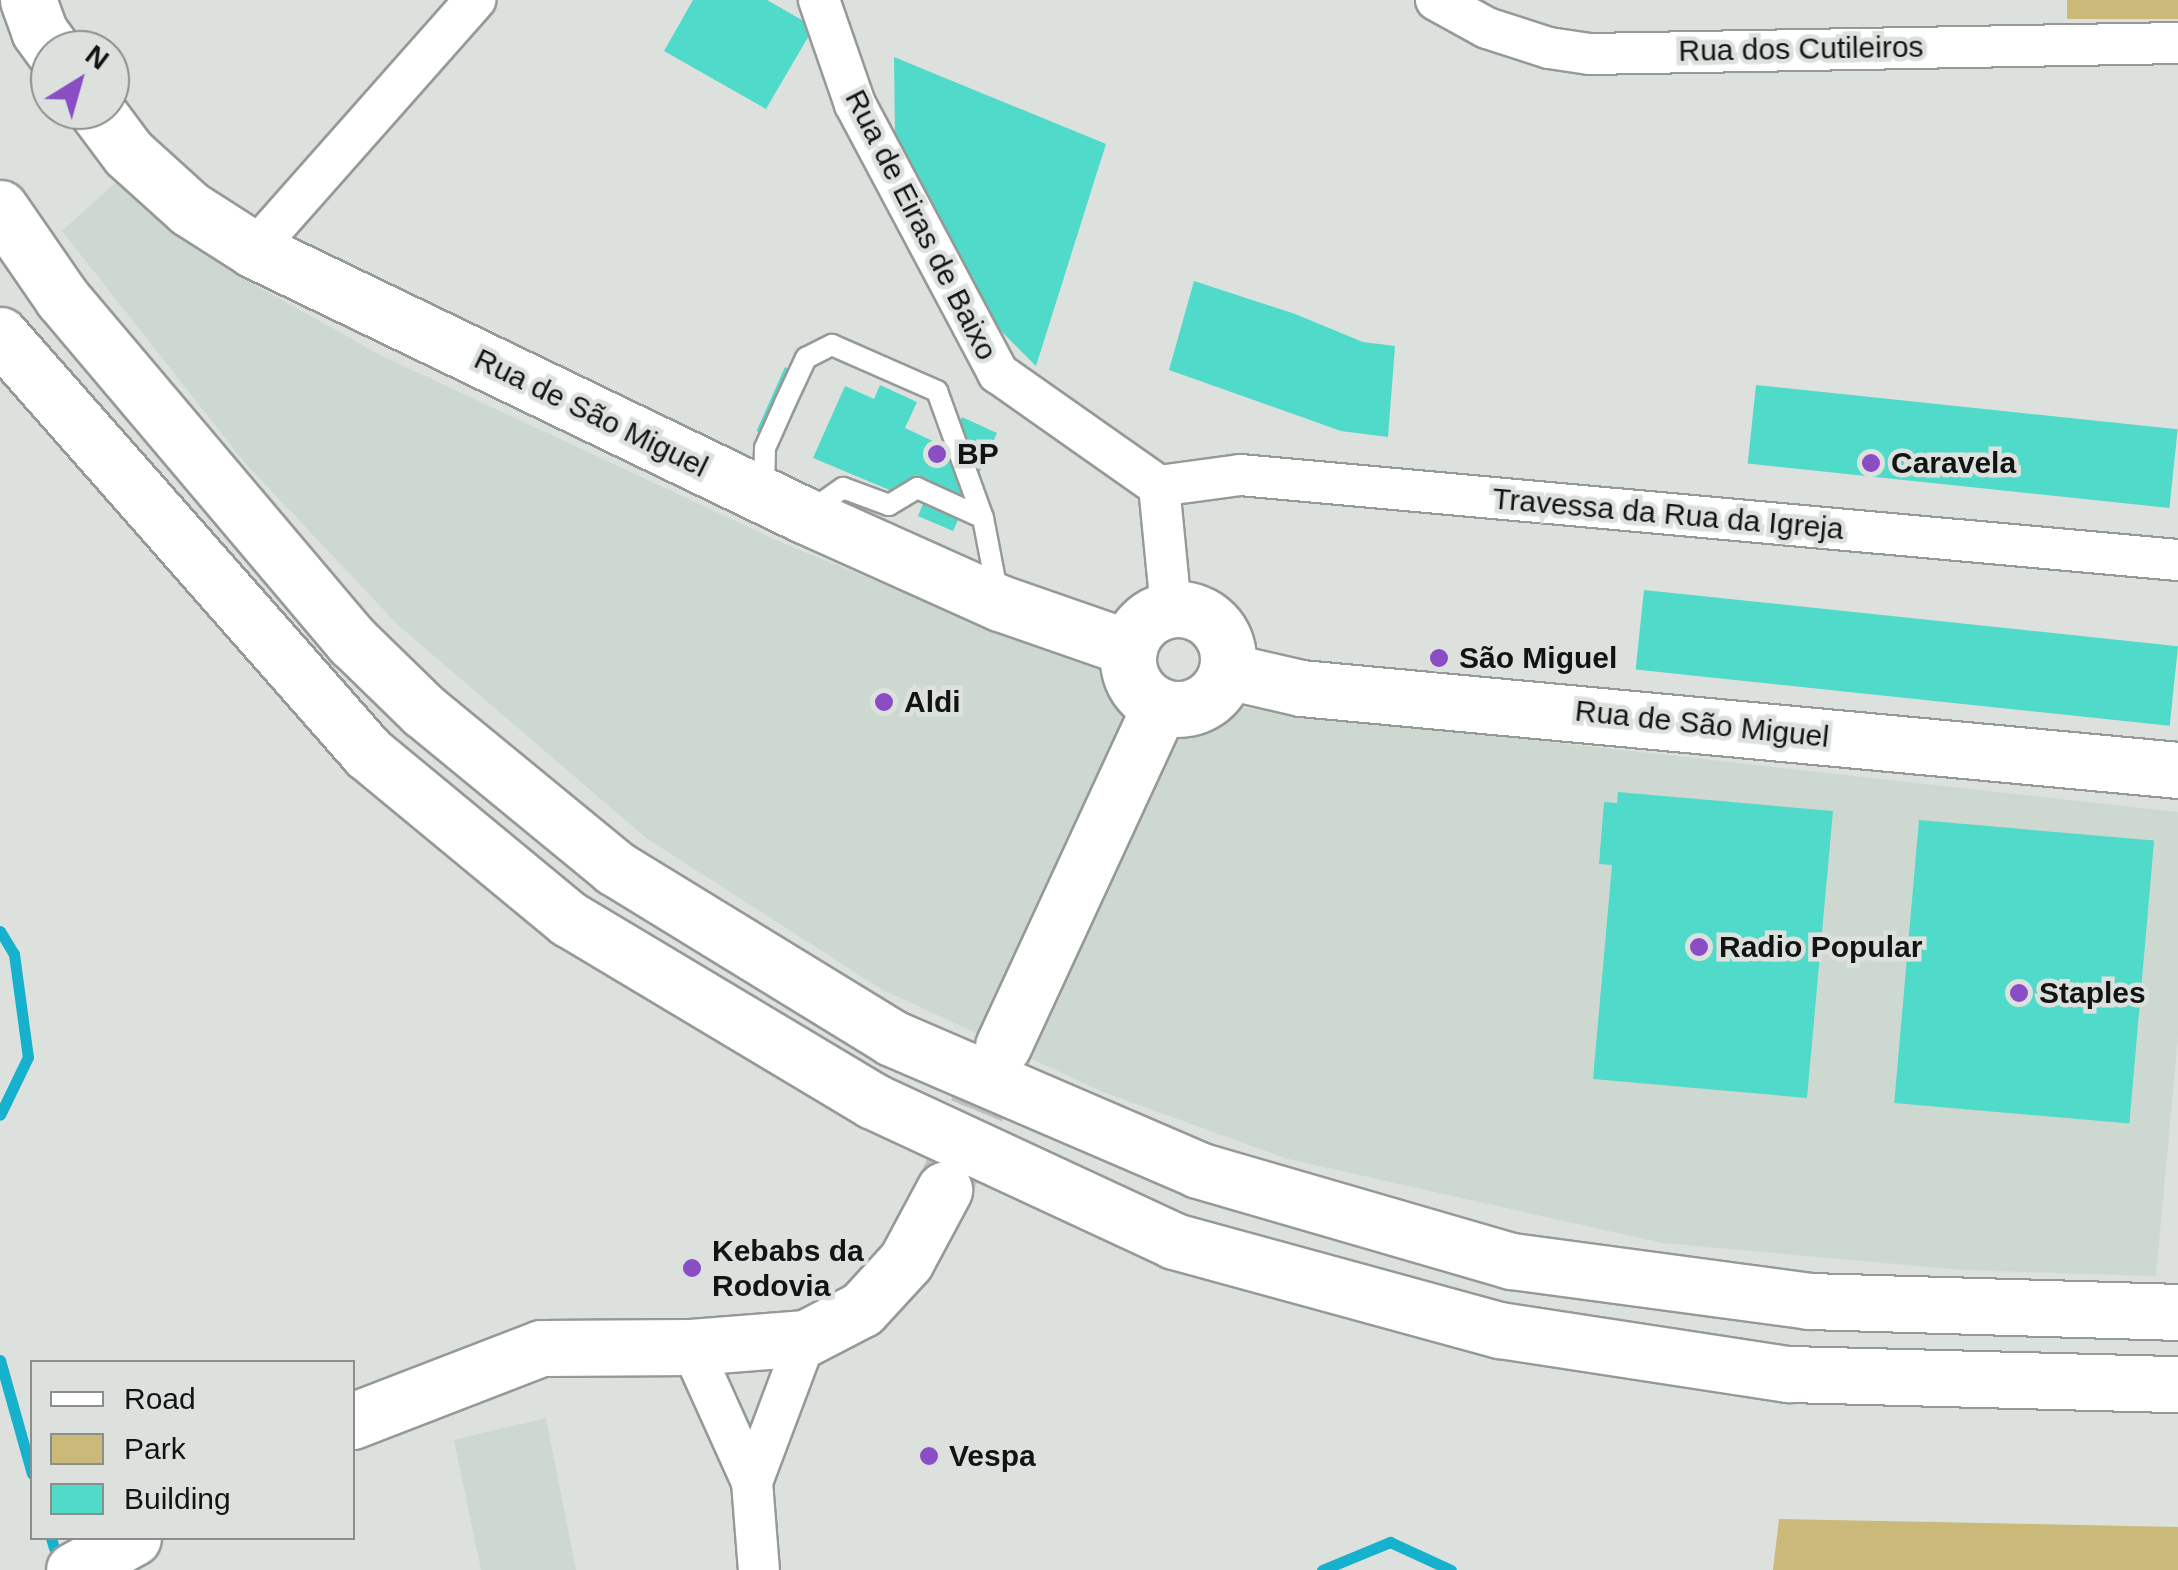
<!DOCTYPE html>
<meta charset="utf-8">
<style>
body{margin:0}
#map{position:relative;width:2178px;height:1570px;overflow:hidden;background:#dce1dd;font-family:Arial,sans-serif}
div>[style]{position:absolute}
.built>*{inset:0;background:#cdd9d0}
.green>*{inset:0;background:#cbb979;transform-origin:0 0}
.stream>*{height:11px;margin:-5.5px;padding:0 5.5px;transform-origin:5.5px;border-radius:5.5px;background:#16b1cd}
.building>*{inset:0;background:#50dac9;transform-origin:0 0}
.secondary-tunnel>*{height:55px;margin-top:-27.5px;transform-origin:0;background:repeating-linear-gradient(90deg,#bec2bf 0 55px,transparent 0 83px)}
.roads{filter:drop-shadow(2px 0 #969a97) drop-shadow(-2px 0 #969a97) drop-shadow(0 2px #969a97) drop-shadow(0 -2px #969a97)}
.lane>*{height:20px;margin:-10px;padding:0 10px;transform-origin:10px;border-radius:10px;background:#fff}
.street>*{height:40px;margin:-20px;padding:0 20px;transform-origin:20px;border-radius:20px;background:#fff}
.secondary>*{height:55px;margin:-27.5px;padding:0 27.5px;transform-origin:27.5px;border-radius:27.5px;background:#fff}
.secondary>.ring{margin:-27.5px;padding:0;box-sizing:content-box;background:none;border:55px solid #fff;border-radius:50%}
.highway>*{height:55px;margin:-27.5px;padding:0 27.5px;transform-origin:27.5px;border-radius:27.5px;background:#fff}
.dots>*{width:28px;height:28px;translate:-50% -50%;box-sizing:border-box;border:5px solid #dce1dd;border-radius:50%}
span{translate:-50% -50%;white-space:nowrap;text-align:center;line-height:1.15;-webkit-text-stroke:9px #dce1dd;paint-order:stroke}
.street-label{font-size:30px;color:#121413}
.poi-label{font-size:30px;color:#121413;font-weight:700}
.left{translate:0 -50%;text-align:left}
.legend{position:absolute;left:30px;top:1360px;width:325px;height:180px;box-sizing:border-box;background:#dce1dd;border:2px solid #8b8f8c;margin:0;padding:12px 18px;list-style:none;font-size:30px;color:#121413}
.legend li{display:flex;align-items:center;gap:20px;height:50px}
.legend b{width:50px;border:2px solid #8b8f8c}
.north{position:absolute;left:30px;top:30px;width:100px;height:100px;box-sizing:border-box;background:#dce1dd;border:2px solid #8b8f8c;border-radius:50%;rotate:37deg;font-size:28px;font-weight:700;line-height:40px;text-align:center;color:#121413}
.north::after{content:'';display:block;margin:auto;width:35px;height:45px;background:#8a4dc4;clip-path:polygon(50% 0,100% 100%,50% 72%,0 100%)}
</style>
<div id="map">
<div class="built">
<div style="clip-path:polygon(117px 181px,230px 271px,384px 357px,787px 545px,1048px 650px,1236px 707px,2178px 812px,2178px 1037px,2156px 1276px,1962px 1270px,1662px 1243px,1288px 1159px,1103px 1092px,881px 989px,646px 838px,398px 625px,245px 463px,62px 231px)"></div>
<div style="clip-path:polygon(546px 1418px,576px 1570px,481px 1570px,454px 1440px)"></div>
</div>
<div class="green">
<div style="left:2067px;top:0;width:111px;height:19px"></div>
<div style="clip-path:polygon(1779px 1519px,2178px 1527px,2178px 1570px,1773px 1570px)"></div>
</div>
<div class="stream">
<div style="left:0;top:931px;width:27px;rotate:59deg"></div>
<div style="left:14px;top:954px;width:104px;rotate:82.3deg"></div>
<div style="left:28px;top:1057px;width:64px;rotate:115.8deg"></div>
<div style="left:0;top:1360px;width:118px;rotate:74.3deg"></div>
<div style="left:51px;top:1538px;width:10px;rotate:73deg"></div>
<div style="left:1322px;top:1570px;width:74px;rotate:-22.4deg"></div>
<div style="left:1390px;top:1542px;width:67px;rotate:24.7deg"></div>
</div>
<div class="building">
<div style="clip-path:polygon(693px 0,767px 0,814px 27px,766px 109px,664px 51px)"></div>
<div style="clip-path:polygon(894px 57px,1106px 144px,1036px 366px,999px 329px,895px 136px)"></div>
<div style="clip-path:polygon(1194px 281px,1295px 314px,1363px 342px,1395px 346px,1388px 437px,1341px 431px,1169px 370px)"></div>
<div style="left:785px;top:367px;width:27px;height:70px;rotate:24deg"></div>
<div style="clip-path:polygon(880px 385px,917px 402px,905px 428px,948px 448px,962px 417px,997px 433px,953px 531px,918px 516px,923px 504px,813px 458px,845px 386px,874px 399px)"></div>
<div style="left:1756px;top:385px;width:424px;height:79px;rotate:6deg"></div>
<div style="left:1644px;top:590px;width:537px;height:80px;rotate:6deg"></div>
<div style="clip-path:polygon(1618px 792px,1833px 811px,1807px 1098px,1593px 1079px,1612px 865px,1599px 864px,1604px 802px,1617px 803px)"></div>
<div style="left:1919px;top:820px;width:236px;height:284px;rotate:5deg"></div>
</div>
<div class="secondary-tunnel">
<div style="left:945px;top:1187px;width:152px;rotate:-67.6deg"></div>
</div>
<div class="roads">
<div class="lane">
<div style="left:764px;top:492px;width:44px;rotate:-88.7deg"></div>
<div style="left:765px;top:448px;width:49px;rotate:-66deg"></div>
<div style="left:785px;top:403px;width:50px;rotate:-65deg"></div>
<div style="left:806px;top:358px;width:29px;rotate:-27deg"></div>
<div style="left:832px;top:345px;width:115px;rotate:23.7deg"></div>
<div style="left:937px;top:391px;width:135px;rotate:70.1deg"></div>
<div style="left:809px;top:512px;width:42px;rotate:-35.2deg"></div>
<div style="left:843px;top:488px;width:49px;rotate:20.3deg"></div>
<div style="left:889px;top:505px;width:33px;rotate:-31deg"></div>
<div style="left:917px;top:488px;width:72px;rotate:24.4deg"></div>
<div style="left:983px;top:518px;width:79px;rotate:79.1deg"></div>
</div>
<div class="street">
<div style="left:819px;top:0;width:110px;rotate:70.9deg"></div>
<div style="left:855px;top:104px;width:305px;rotate:62deg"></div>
<div style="left:998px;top:373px;width:197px;rotate:35.1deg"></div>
<div style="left:1159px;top:486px;width:124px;rotate:84.4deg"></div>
<div style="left:1436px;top:0;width:58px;rotate:28.8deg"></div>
<div style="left:1487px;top:28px;width:65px;rotate:17.9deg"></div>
<div style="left:1549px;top:48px;width:41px;rotate:8.3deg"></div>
<div style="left:1590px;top:54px;width:588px;rotate:-1.07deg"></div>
<div style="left:254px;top:250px;width:334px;rotate:-48.5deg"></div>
<div style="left:1159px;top:486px;width:82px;rotate:-7.7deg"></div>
<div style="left:1240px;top:475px;width:942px;rotate:5.18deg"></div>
<div style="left:691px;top:1347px;width:148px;rotate:65.7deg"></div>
<div style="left:752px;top:1482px;width:88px;rotate:85.5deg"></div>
<div style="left:752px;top:1482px;width:154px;rotate:-69.4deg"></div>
</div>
<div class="secondary">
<div style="left:28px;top:0;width:33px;rotate:70deg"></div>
<div style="left:39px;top:31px;width:24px;rotate:54deg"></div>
<div style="left:96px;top:110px;width:54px;rotate:53.3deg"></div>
<div style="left:128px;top:153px;width:84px;rotate:42.1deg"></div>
<div style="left:190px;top:209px;width:76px;rotate:32.6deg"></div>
<div style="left:254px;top:250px;width:611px;rotate:25.73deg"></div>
<div style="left:804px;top:515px;width:215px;rotate:24.2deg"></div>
<div style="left:1000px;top:603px;width:137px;rotate:19.2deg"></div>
<div class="ring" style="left:1128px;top:609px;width:45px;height:45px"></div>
<div style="left:1227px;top:671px;width:76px;rotate:12.9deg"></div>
<div style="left:1301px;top:688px;width:881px;rotate:5.34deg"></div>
<div style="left:1003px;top:1046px;width:374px;rotate:-65.2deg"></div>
<div style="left:352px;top:1421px;width:203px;rotate:-21.1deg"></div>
<div style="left:541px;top:1348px;width:150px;rotate:-0.4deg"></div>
<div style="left:691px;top:1347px;width:115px;rotate:-4.5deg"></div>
<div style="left:806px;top:1338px;width:63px;rotate:-27.4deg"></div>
<div style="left:862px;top:1309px;width:65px;rotate:-47.5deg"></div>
<div style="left:906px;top:1261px;width:81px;rotate:-61.8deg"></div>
<div style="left:74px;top:1570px;width:67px;rotate:-28.5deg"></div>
</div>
<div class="highway">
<div style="left:0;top:208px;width:109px;rotate:55.4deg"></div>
<div style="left:62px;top:298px;width:451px;rotate:49.8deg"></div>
<div style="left:353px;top:642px;width:99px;rotate:44.2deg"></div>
<div style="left:424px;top:711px;width:247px;rotate:39.4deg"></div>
<div style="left:615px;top:868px;width:325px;rotate:31.5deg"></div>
<div style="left:892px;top:1038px;width:333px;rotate:23.3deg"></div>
<div style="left:1198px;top:1170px;width:326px;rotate:16.2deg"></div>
<div style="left:1511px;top:1261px;width:301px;rotate:7.6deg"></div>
<div style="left:1809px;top:1301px;width:369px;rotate:1.7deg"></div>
<div style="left:0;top:335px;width:557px;rotate:48.64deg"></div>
<div style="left:368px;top:753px;width:261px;rotate:39.6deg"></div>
<div style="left:569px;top:919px;width:354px;rotate:30.9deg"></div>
<div style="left:873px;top:1101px;width:332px;rotate:24.9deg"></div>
<div style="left:1174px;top:1241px;width:338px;rotate:15.3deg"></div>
<div style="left:1500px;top:1330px;width:292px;rotate:8.7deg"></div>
<div style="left:1789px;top:1374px;width:389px;rotate:1.5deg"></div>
</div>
</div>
<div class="dots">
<div style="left:937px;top:454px;background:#8a4dc4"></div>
<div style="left:1871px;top:463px;background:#8a4dc4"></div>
<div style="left:1439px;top:658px;background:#8a4dc4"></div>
<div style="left:884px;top:702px;background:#8a4dc4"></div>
<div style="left:1699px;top:947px;background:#8a4dc4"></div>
<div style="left:2019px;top:993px;background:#8a4dc4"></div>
<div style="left:692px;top:1268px;background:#8a4dc4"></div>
<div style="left:929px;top:1456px;background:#8a4dc4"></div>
</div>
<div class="street-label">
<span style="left:1801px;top:49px;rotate:-1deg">Rua dos Cutileiros</span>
<span style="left:921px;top:225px;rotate:63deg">Rua de Eiras de Baixo</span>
<span style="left:591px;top:413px;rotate:26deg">Rua de São Miguel</span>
<span style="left:1668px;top:514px;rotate:5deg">Travessa da Rua da Igreja</span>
<span style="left:1702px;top:724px;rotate:6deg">Rua de São Miguel</span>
</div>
<div class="poi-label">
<span class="left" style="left:957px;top:454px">BP</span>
<span class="left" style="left:1891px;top:463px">Caravela</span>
<span class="left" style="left:1459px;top:658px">São Miguel</span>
<span class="left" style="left:904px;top:702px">Aldi</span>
<span class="left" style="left:1719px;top:947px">Radio Popular</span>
<span class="left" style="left:2039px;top:993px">Staples</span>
<span class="left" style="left:712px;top:1268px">Kebabs da<br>Rodovia</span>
<span class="left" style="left:949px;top:1456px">Vespa</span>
</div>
<ul class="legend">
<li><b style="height:12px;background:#fff"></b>Road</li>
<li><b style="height:28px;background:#cbb979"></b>Park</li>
<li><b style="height:28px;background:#50dac9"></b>Building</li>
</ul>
<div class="north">N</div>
</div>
